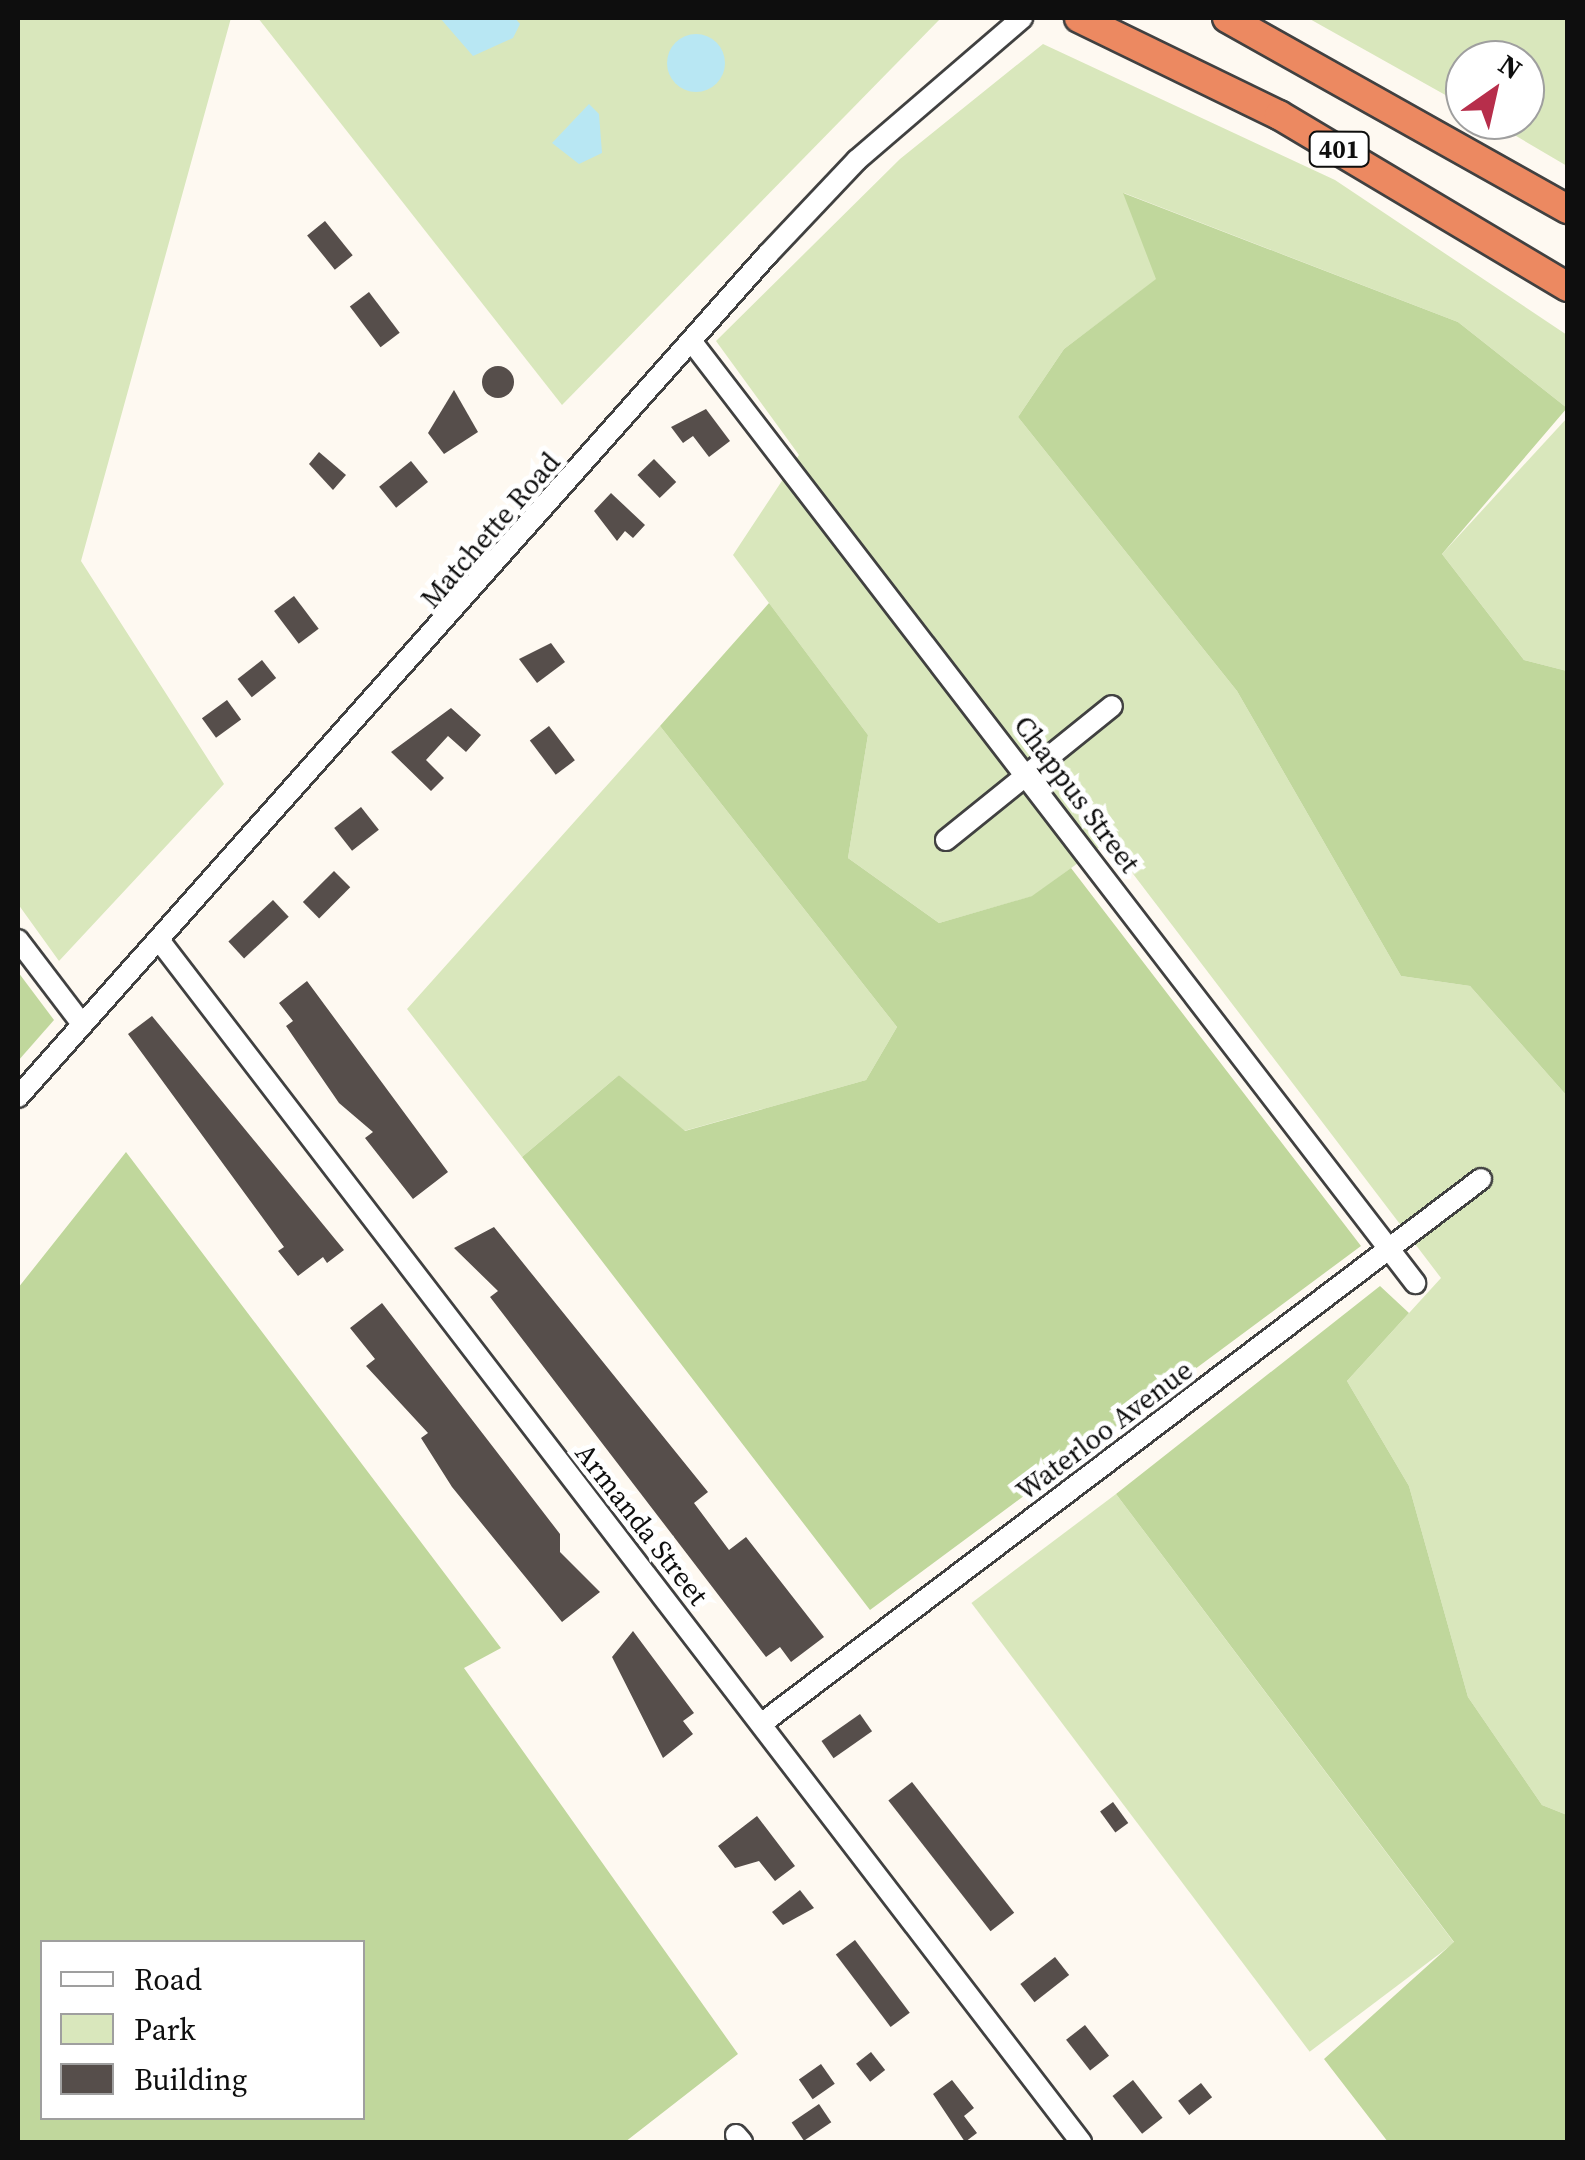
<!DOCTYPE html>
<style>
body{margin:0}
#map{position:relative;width:1585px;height:2160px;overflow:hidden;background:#fef9f1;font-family:"Source Serif 4",serif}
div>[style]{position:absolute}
.green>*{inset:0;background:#d9e7bc;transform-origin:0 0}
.forest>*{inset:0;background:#c0d79c}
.water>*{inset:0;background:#b8e7f3}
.round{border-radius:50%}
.building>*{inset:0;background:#564e4b;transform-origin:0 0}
.roads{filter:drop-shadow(2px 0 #414141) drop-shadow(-2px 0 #414141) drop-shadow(0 2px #414141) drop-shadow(0 -2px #414141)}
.minor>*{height:20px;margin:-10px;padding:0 10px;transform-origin:10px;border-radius:10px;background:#fff}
.highway>*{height:28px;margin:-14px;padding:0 14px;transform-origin:14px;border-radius:14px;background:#ec8961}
span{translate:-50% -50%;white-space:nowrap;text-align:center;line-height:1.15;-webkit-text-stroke:10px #fff;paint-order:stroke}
.shield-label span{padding:2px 8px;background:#fff;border:2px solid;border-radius:8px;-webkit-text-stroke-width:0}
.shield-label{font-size:25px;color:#0e0e0e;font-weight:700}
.street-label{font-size:28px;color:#0e0e0e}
.frame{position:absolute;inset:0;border:20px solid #0e0e0e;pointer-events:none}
.legend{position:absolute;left:40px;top:1940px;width:325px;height:180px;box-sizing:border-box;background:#fff;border:2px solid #9f9f9f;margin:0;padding:12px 18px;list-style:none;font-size:30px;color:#0e0e0e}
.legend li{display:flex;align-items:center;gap:20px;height:50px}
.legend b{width:50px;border:2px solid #9f9f9f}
.north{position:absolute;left:1445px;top:40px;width:100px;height:100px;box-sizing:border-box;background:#fff;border:2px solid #9f9f9f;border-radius:50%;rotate:34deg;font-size:28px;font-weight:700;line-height:40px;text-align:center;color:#0e0e0e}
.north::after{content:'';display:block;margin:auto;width:35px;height:45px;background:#b72e4b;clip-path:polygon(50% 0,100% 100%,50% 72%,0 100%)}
</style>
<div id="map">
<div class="green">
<div style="clip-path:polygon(18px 18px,231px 18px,81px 561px,224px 784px,59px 961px,18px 904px)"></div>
<div style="clip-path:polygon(258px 18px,941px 18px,562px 405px)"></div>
<div style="clip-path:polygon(1308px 18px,1567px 18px,1567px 166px,1489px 120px,1525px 120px,1525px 60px,1465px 60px,1465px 106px)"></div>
<div style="clip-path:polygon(1043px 44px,1335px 180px,1567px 335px,1567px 408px,1458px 322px,1124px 193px,1157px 279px,1064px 349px,1018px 417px,1237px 691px,1401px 976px,1470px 986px,1567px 1096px,1567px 1815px,1542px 1805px,1468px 1697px,1409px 1486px,1347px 1381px,1441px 1278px,1108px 841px,1033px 896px,939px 923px,848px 858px,868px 735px,733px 555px,799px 455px,716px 341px,900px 159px)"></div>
<div style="clip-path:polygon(1567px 418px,1567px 671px,1524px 660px,1442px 554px)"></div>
<div style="clip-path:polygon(660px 726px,897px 1027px,866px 1080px,684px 1131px,619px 1075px,522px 1157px,407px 1009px)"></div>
<div style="left:1116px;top:1494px;width:562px;height:181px;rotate:53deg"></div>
</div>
<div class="forest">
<div style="clip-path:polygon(1123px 193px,1458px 322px,1567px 408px,1442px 554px,1524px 660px,1567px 671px,1567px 1096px,1470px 986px,1401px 976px,1237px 691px,1018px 417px,1064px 349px,1156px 279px)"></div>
<div style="clip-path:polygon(769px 603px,868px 735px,848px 858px,939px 923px,1032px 896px,1071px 868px,1361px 1246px,870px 1610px,522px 1157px,619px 1075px,685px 1131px,866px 1080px,897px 1027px,660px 726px)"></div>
<div style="clip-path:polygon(18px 972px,54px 1020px,18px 1061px)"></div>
<div style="clip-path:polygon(evenodd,126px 1152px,501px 1648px,464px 1668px,738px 2054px,625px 2142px,18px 2142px,18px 1288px,126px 1152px,362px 1942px,362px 2118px,42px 2118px,42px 1942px,362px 1942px)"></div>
<div style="clip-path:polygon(1380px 1286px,1409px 1313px,1347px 1381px,1409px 1486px,1468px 1697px,1542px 1805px,1567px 1815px,1567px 2142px,1388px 2142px,1324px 2059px,1454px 1942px,1116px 1494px)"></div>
</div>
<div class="water">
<div style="clip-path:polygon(440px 18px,515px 18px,520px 24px,513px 38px,473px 56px)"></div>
<div class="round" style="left:667px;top:34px;width:58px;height:58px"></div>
<div style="clip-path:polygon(589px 104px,599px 114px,602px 153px,579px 164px,552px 143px)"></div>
</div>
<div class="building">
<div style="left:325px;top:221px;width:44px;height:23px;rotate:51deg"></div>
<div style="left:369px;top:292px;width:51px;height:24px;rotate:53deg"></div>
<div class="round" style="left:482px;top:366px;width:32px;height:32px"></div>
<div style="clip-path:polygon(454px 390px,478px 432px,444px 454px,428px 433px)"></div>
<div style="clip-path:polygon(706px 409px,730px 441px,709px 457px,693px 436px,683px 443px,671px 427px)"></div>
<div style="clip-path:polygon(319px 452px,346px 475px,333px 490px,309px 464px)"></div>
<div style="left:654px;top:459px;width:32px;height:23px;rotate:46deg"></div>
<div style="left:411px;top:461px;width:27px;height:41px;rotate:51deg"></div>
<div style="clip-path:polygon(611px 493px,645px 525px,633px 538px,625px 531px,617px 541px,594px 511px)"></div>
<div style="left:294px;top:596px;width:41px;height:25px;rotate:53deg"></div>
<div style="clip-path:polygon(551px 643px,565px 662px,537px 683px,519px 659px)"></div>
<div style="left:262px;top:660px;width:23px;height:31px;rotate:52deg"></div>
<div style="left:227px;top:700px;width:24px;height:31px;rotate:54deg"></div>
<div style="clip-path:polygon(451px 708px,481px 735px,466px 752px,448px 736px,426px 760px,444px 778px,431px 791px,391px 752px)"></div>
<div style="left:549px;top:726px;width:43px;height:24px;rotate:53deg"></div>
<div style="left:361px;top:807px;width:29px;height:34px;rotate:52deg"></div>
<div style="left:334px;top:871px;width:23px;height:44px;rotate:45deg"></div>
<div style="left:273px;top:900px;width:23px;height:61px;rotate:47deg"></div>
<div style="clip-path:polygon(307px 981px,448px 1172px,413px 1199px,365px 1138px,373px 1132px,339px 1103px,286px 1026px,293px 1021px,279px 1003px)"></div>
<div style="clip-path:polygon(152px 1016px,344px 1250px,327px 1263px,323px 1257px,298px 1276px,278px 1251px,284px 1247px,128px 1034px)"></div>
<div style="clip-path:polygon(494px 1227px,708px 1492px,694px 1503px,729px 1550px,746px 1537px,824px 1637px,791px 1662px,780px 1647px,766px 1657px,490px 1297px,498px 1291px,454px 1248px)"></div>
<div style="clip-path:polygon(382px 1303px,560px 1534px,560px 1552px,600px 1592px,562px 1622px,452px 1487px,421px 1438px,428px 1433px,366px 1366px,375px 1359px,350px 1328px)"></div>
<div style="clip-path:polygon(633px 1631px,694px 1713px,683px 1721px,693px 1734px,663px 1758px,612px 1657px)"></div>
<div style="left:860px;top:1714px;width:21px;height:47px;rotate:55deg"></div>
<div style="left:912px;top:1782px;width:166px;height:30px;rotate:52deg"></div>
<div style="left:1113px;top:1802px;width:26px;height:16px;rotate:54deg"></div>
<div style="clip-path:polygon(757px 1816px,795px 1866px,775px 1881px,759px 1861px,735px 1868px,718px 1846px)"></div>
<div style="clip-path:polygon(800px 1890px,814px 1908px,783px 1925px,772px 1912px)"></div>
<div style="left:855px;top:1940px;width:91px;height:24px;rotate:53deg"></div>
<div style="left:1055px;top:1957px;width:23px;height:44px;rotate:52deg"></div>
<div style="left:1085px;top:2025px;width:39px;height:24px;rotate:52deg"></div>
<div style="left:871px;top:2052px;width:23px;height:19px;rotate:52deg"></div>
<div style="left:821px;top:2064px;width:24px;height:27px;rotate:55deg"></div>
<div style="clip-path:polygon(952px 2080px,974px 2108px,964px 2116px,977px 2133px,965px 2142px,933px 2094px)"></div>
<div style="left:1133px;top:2080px;width:48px;height:26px;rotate:52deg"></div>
<div style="left:1201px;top:2083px;width:18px;height:29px;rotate:52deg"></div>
<div style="left:819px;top:2104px;width:22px;height:33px;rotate:56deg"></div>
</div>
<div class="roads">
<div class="minor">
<div style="left:692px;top:342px;width:1187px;rotate:52.46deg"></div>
<div style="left:946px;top:840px;width:213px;rotate:-38.9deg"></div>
<div style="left:18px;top:940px;width:106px;rotate:52.7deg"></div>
<div style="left:159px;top:940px;width:1515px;rotate:52.51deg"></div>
<div style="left:18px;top:1097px;width:1128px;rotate:-48.34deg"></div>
<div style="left:768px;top:254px;width:129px;rotate:-46.6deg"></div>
<div style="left:857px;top:160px;width:218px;rotate:-40.7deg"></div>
<div style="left:761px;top:1724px;width:903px;rotate:-37.12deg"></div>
<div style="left:736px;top:2135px;width:9px;rotate:49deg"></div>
</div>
<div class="highway">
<div style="left:1079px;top:18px;width:222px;rotate:25.9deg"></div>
<div style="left:1279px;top:115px;width:336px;rotate:30.8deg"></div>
<div style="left:1227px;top:18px;width:391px;rotate:29.3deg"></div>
</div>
</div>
<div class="shield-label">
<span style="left:1339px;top:149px">401</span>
</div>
<div class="street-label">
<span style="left:490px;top:530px;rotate:-49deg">Matchette Road</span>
<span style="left:1077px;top:794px;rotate:53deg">Chappus Street</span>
<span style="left:1104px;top:1430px;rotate:-37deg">Waterloo Avenue</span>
<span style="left:642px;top:1524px;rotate:52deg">Armanda Street</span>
</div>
<div class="frame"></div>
<ul class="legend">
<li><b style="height:12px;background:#fff"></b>Road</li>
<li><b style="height:28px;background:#d9e7bc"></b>Park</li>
<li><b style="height:28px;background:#564e4b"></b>Building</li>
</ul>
<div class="north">N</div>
</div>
